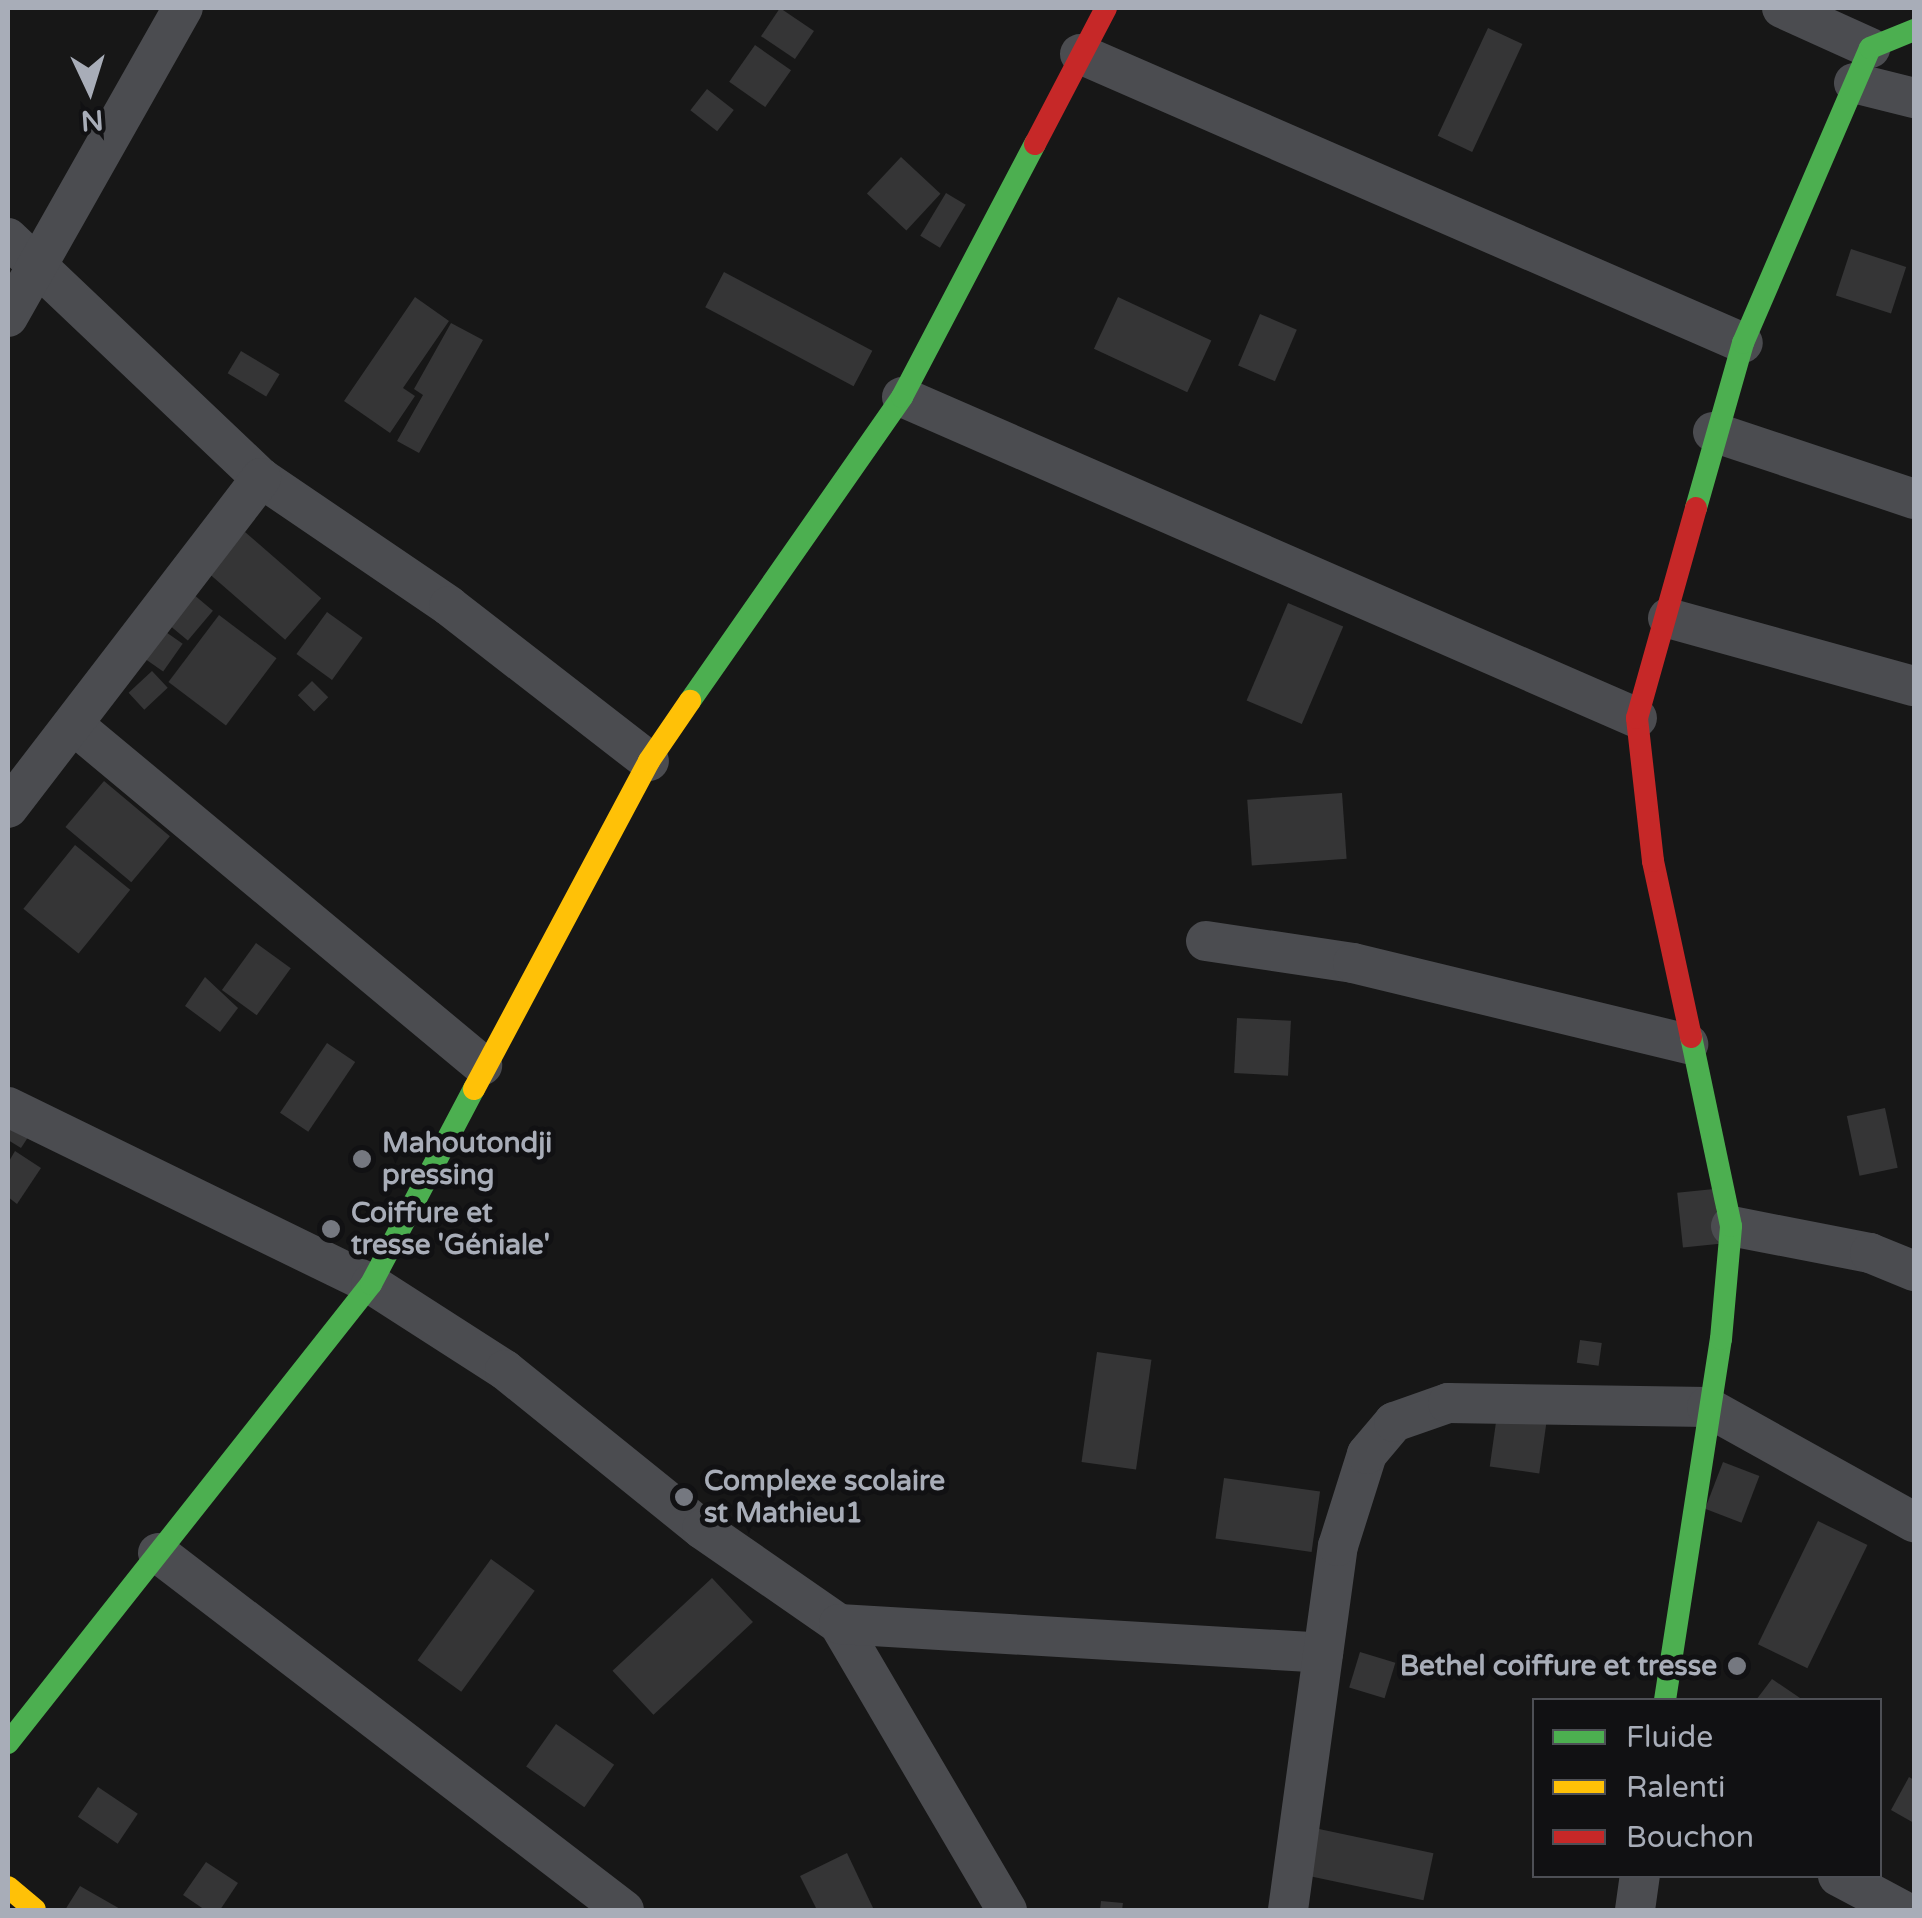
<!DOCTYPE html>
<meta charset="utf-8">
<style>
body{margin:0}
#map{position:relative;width:1922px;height:1918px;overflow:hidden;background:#171717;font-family:"Varela Round",sans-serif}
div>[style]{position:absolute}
.building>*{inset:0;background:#353536;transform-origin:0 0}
.street>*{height:40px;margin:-20px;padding:0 20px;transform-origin:20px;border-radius:20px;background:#4b4c50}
.fast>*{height:22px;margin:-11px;padding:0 11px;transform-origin:11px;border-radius:11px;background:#4caf50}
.slow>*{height:22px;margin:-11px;padding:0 11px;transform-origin:11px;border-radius:11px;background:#ffc107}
.jam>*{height:22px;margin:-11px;padding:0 11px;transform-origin:11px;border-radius:11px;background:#c62828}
.dots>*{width:28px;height:28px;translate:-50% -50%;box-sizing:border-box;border:5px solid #111113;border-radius:50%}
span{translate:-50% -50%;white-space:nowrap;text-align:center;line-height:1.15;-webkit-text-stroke:10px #111113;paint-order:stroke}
.poi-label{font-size:28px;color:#a8adb8;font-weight:700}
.left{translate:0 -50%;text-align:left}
.right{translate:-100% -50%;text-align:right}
.frame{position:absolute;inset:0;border:10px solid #a8adb8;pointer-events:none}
.legend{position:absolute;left:1532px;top:1698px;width:350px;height:180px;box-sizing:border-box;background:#111113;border:2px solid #4d4f55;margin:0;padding:12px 18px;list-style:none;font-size:30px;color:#a8adb8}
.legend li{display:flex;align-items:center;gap:20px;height:50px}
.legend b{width:50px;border:2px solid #4d4f55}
.north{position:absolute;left:40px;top:40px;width:100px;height:100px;-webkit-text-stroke:8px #111113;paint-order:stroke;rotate:176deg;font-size:28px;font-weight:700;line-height:40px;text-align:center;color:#a8adb8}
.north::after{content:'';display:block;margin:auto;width:35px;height:45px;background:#a8adb8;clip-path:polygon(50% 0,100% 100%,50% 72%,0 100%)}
</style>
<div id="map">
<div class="building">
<div style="left:780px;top:8px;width:41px;height:34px;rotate:34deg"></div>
<div style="left:1488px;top:28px;width:38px;height:119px;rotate:25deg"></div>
<div style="left:755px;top:45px;width:44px;height:45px;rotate:35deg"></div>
<div style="left:707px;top:89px;width:34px;height:27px;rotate:38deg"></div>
<div style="left:901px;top:157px;width:54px;height:50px;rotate:43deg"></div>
<div style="left:946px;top:193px;width:23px;height:50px;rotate:31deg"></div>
<div style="left:1851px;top:249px;width:58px;height:49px;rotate:18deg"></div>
<div style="left:724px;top:272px;width:168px;height:40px;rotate:28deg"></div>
<div style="clip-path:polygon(415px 297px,449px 321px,403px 388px,415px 396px,390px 433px,344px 401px)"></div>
<div style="left:1118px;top:297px;width:103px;height:57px;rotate:25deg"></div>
<div style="left:1260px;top:314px;width:40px;height:56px;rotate:23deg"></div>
<div style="clip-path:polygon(451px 323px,483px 340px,419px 453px,397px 441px,423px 395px,414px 389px)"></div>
<div style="left:241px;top:351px;width:45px;height:26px;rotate:31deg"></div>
<div style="left:245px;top:532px;width:101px;height:55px;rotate:41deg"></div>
<div style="left:193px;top:594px;width:26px;height:39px;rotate:40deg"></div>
<div style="left:1288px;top:603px;width:60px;height:106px;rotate:23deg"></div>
<div style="left:327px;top:612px;width:44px;height:52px;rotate:36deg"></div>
<div style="left:219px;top:615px;width:72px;height:84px;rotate:37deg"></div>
<div style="left:163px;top:630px;width:24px;height:34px;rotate:35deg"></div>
<div style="left:152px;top:671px;width:23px;height:32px;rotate:47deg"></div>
<div style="left:312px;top:681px;width:23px;height:20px;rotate:45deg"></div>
<div style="left:104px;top:781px;width:86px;height:60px;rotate:40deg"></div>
<div style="left:1342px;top:793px;width:66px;height:95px;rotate:86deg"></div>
<div style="left:75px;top:845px;width:71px;height:82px;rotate:39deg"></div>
<div style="left:256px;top:943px;width:43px;height:58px;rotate:36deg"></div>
<div style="clip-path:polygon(205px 977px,238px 1008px,220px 1032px,185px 1006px)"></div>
<div style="left:1237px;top:1018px;width:54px;height:55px;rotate:3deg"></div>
<div style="left:327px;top:1043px;width:34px;height:84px;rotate:34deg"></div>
<div style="left:1885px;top:1108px;width:61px;height:39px;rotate:78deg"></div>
<div style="clip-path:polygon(8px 1123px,34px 1128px,21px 1148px,8px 1140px)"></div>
<div style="clip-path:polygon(15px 1151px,41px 1168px,17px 1204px,8px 1197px,8px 1163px)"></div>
<div style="left:1714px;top:1189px;width:55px;height:37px;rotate:84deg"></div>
<div style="left:1580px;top:1340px;width:22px;height:23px;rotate:8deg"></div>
<div style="left:1097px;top:1352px;width:55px;height:111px;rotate:8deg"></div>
<div style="left:1497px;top:1415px;width:50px;height:52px;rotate:8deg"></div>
<div style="left:1723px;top:1462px;width:39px;height:50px;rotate:21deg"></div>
<div style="left:1224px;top:1478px;width:97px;height:61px;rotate:8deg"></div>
<div style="left:1818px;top:1521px;width:55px;height:137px;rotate:26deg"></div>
<div style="left:491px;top:1559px;width:54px;height:125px;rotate:36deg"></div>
<div style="left:712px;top:1578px;width:60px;height:136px;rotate:47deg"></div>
<div style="left:1360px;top:1652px;width:37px;height:37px;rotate:17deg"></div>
<div style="clip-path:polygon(1772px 1679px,1803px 1700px,1756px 1700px)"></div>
<div style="left:556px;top:1724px;width:71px;height:52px;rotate:35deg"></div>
<div style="clip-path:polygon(1909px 1777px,1914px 1780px,1914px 1823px,1891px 1810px)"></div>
<div style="left:98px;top:1787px;width:48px;height:36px;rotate:34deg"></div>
<div style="left:1319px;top:1829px;width:117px;height:48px;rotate:12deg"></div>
<div style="clip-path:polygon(847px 1853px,874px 1910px,817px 1910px,800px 1876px)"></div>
<div style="clip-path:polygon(206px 1862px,238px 1883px,220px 1910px,205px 1910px,183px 1895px)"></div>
<div style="clip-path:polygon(80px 1886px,122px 1910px,65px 1910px)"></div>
<div style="clip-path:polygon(1101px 1901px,1123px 1903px,1122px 1910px,1100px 1910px)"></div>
</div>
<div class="street">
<div style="left:1782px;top:8px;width:97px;rotate:24.4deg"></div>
<div style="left:1080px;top:54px;width:723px;rotate:23.55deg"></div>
<div style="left:1854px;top:83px;width:62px;rotate:14deg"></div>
<div style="left:8px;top:238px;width:349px;rotate:43.5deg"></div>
<div style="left:261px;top:478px;width:227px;rotate:34.2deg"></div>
<div style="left:449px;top:606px;width:253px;rotate:37.8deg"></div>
<div style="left:8px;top:317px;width:355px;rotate:-60.5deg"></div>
<div style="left:902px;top:397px;width:802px;rotate:23.59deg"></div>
<div style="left:1713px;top:432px;width:212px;rotate:18.4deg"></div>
<div style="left:1668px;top:618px;width:255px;rotate:15.5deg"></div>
<div style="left:75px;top:726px;width:530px;rotate:39.79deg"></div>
<div style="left:8px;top:808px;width:416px;rotate:-52.5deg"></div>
<div style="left:1206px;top:941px;width:149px;rotate:8.5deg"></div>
<div style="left:1353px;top:963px;width:345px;rotate:13.6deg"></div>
<div style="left:8px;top:1107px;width:404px;rotate:26deg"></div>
<div style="left:371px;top:1284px;width:159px;rotate:32.7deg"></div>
<div style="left:505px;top:1370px;width:253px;rotate:38.9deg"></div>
<div style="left:702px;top:1529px;width:167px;rotate:34.7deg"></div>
<div style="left:839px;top:1624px;width:332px;rotate:59.6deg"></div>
<div style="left:1731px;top:1226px;width:142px;rotate:11deg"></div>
<div style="left:1870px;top:1253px;width:48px;rotate:22.2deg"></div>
<div style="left:158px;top:1553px;width:587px;rotate:37.46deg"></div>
<div style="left:839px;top:1624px;width:485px;rotate:3.4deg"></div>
<div style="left:1838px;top:1876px;width:72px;rotate:28deg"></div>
<div style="left:1288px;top:1910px;width:367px;rotate:-82.2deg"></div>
<div style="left:1338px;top:1546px;width:96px;rotate:-72.5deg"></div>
<div style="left:1367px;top:1454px;width:42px;rotate:-49.8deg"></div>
<div style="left:1394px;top:1422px;width:57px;rotate:-19.4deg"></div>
<div style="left:1448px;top:1403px;width:259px;rotate:0.9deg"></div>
<div style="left:1707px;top:1407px;width:237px;rotate:29.1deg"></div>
<div style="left:1635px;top:1910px;width:34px;rotate:-82deg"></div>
</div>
<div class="fast">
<div style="left:1696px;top:508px;width:172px;rotate:-74.1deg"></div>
<div style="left:1743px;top:343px;width:321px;rotate:-66.7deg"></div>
<div style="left:1870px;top:48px;width:48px;rotate:-22.2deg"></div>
<div style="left:690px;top:701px;width:371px;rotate:-55.1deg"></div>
<div style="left:902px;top:397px;width:286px;rotate:-62.3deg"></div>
<div style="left:1665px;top:1700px;width:365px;rotate:-81.2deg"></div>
<div style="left:1721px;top:1339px;width:113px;rotate:-84.9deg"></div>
<div style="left:1731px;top:1226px;width:193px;rotate:-101.9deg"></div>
<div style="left:8px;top:1743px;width:585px;rotate:-51.66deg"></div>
<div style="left:371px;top:1284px;width:221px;rotate:-62.2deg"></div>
</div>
<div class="slow">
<div style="left:474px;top:1089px;width:372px;rotate:-61.9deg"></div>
<div style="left:649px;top:761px;width:73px;rotate:-55.7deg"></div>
<div style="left:8px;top:1887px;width:35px;rotate:40deg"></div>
</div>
<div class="jam">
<div style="left:1035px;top:144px;width:153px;rotate:-62.4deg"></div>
<div style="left:1691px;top:1037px;width:180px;rotate:-102.2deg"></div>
<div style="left:1653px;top:861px;width:144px;rotate:-96.4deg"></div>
<div style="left:1637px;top:718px;width:218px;rotate:-74.3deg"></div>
</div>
<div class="dots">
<div style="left:362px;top:1159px;background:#757880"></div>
<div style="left:331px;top:1229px;background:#757880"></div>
<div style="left:684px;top:1497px;background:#757880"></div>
<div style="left:1737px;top:1666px;background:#757880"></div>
</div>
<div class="poi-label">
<span class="left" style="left:382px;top:1159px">Mahoutondji<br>pressing</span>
<span class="left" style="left:351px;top:1229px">Coiffure et<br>tresse 'Géniale'</span>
<span class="left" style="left:704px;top:1497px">Complexe scolaire<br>st Mathieu1</span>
<span class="right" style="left:1717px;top:1666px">Bethel coiffure et tresse</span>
</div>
<div class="frame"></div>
<ul class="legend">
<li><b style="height:12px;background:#4caf50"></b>Fluide</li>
<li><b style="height:12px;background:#ffc107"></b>Ralenti</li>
<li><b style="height:12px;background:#c62828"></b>Bouchon</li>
</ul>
<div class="north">N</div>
</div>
